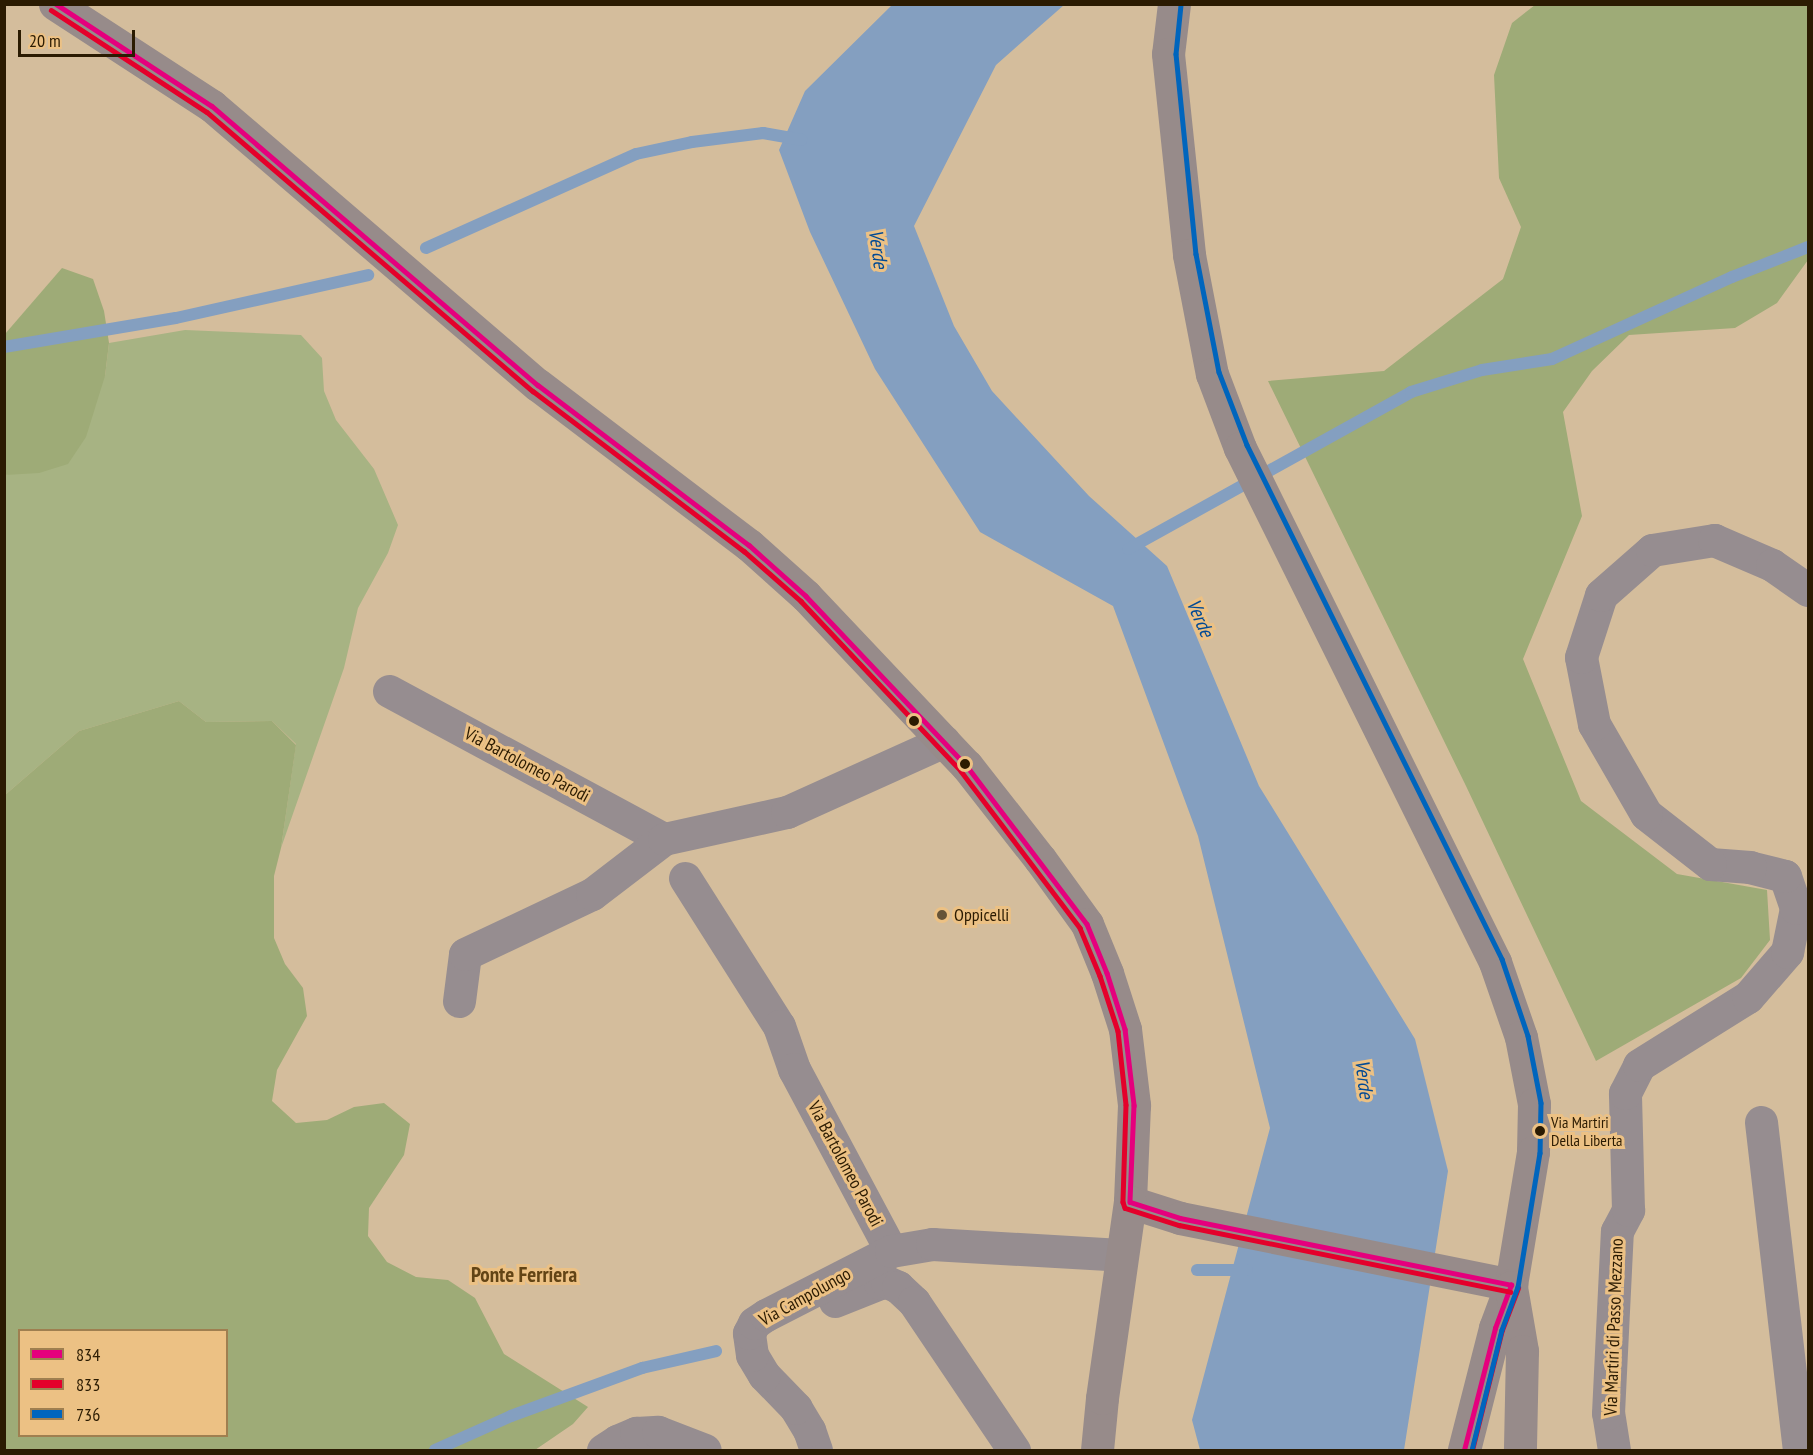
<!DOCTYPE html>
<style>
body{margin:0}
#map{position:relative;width:1813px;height:1455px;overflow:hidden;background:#d4bd9c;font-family:"PT Sans Narrow",sans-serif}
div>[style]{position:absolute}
.green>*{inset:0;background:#a7b383}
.forest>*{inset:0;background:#9eab77}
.water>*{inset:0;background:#849fc0}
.stream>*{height:12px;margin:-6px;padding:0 6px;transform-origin:6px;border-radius:6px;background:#849fc0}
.street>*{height:33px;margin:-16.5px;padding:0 16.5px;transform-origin:16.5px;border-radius:16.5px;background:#968d90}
.secondary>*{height:33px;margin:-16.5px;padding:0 16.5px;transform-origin:16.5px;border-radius:16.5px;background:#978b8a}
.bus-1>*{height:4.5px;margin:-2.25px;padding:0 2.25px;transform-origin:2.25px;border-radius:2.25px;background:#e5007d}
.bus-2>*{height:4.5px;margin:-2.25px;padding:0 2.25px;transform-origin:2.25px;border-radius:2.25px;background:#e4002b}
.bus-3>*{height:4.5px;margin:-2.25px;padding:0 2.25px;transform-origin:2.25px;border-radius:2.25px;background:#0065bd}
.dots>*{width:16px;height:16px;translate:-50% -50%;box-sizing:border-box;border:3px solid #ecc184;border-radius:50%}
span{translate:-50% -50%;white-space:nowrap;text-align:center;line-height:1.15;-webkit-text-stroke:6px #ecc184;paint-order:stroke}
.bus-label{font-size:16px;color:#2b1b02}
.left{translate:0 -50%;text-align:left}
.street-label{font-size:18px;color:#2b1b02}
.poi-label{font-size:18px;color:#2b1b02}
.water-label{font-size:20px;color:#024a94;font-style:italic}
.quarter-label{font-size:21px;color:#624415;font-weight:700}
.frame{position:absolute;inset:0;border:6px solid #2b1b02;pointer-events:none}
.legend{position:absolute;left:18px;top:1329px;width:210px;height:108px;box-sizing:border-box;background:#ecc184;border:2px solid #9f7f50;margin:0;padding:8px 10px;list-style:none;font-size:18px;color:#2b1b02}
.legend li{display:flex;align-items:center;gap:12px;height:30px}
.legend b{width:30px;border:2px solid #9f7f50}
.scale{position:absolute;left:18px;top:30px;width:117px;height:27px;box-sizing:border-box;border:3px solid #2b1b02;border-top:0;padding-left:8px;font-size:18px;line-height:21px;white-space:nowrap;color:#2b1b02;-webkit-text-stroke:4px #ecc184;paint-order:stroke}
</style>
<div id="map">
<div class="green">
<div style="clip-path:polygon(185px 330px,301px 335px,322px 358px,324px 391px,336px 420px,374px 469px,398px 525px,388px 553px,358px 608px,344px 668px,281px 848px,296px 744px,272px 721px,206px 722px,179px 701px,79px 731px,5px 795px,4px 475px,7px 475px,105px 376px,109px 343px)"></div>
</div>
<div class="forest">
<div style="clip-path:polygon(1535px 5px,1808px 5px,1808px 260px,1777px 303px,1735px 328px,1629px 335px,1592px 371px,1563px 412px,1582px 516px,1523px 659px,1581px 801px,1677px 874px,1767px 890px,1770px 940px,1741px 978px,1596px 1061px,1466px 786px,1268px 381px,1384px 371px,1503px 279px,1521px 227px,1499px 178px,1494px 75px,1512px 23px)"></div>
<div style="clip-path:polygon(62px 268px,93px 279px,104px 311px,109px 343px,105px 376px,86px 437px,68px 464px,39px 473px,5px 475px,5px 334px)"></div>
<div style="clip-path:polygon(evenodd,179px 701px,206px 722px,272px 721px,296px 745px,281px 848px,274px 876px,274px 938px,285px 964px,303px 988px,307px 1016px,277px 1070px,272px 1101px,296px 1123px,327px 1120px,354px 1107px,384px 1103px,410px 1124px,404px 1155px,369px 1208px,368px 1236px,387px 1262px,416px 1277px,448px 1280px,475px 1298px,504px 1354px,588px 1407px,573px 1424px,535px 1450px,5px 1450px,5px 795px,79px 731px,179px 701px,20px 1330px,226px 1330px,226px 1436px,20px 1436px,20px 1330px)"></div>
</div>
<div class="water">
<div style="clip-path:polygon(892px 5px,1064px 5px,996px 65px,914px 226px,954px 326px,992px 391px,1089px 496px,1167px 566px,1259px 786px,1415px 1039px,1448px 1171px,1404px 1450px,1200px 1450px,1192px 1420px,1270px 1128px,1198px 836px,1113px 606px,980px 532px,875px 369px,810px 232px,779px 150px,805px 91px)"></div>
</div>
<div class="stream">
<div style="left:426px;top:248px;width:230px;rotate:-24.1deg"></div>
<div style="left:636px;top:154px;width:57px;rotate:-12.1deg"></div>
<div style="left:692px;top:142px;width:72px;rotate:-7.2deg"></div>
<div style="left:763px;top:133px;width:39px;rotate:10deg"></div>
<div style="left:4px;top:347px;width:174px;rotate:-9.6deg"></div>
<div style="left:176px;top:318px;width:197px;rotate:-12.6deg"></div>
<div style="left:1128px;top:549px;width:324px;rotate:-29deg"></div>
<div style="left:1411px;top:392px;width:74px;rotate:-17.2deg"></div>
<div style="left:1482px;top:370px;width:71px;rotate:-8.9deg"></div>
<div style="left:1552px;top:359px;width:198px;rotate:-24.5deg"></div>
<div style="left:1732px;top:277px;width:82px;rotate:-21.5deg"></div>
<div style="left:1197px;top:1270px;width:50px"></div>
<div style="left:435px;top:1450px;width:83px;rotate:-24.1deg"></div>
<div style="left:511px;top:1416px;width:140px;rotate:-20.1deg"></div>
<div style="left:642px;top:1368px;width:76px;rotate:-12.9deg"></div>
</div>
<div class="street">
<div style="left:389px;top:691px;width:312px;rotate:28.3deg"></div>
<div style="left:685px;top:878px;width:175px;rotate:57.6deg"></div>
<div style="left:779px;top:1026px;width:46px;rotate:70.8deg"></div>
<div style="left:794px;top:1069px;width:206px;rotate:61.9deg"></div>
<div style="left:459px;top:1001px;width:47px;rotate:-82.7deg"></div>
<div style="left:465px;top:954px;width:140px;rotate:-25.3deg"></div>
<div style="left:592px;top:894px;width:91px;rotate:-37.4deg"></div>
<div style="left:664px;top:839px;width:126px;rotate:-12.4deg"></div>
<div style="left:787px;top:812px;width:172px;rotate:-24.3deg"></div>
<div style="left:1761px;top:1122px;width:330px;rotate:83.4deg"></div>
<div style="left:835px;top:1301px;width:48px;rotate:-21.8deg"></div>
<div style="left:880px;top:1283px;width:7px;rotate:-8deg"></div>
<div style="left:887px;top:1282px;width:12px;rotate:24deg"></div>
<div style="left:898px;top:1287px;width:22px;rotate:43deg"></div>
<div style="left:914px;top:1302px;width:179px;rotate:56deg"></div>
<div style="left:603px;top:1450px;width:17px;rotate:-33deg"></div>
<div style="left:617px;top:1441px;width:21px;rotate:-23deg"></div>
<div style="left:636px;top:1433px;width:22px;rotate:-3deg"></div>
<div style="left:658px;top:1432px;width:50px;rotate:21deg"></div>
<div style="left:816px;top:1450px;width:21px;rotate:-109deg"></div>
<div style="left:809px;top:1430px;width:26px;rotate:-121deg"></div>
<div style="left:796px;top:1408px;width:46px;rotate:-134.1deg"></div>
<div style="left:764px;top:1375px;width:23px;rotate:-121deg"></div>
<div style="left:752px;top:1355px;width:22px;rotate:-98deg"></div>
<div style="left:749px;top:1333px;width:11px;rotate:-63deg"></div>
<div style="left:754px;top:1323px;width:14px;rotate:-34deg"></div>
<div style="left:766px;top:1315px;width:140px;rotate:-27.1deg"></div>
<div style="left:891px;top:1251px;width:42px;rotate:-9.7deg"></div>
<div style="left:932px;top:1244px;width:189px;rotate:3.3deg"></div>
<div style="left:1614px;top:1450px;width:37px;rotate:-99deg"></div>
<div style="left:1608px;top:1413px;width:182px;rotate:-87.2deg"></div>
<div style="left:1617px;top:1231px;width:24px;rotate:-62deg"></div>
<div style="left:1628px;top:1210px;width:117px;rotate:-91.5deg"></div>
<div style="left:1625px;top:1093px;width:31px;rotate:-63deg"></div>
<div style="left:1639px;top:1065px;width:128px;rotate:-32deg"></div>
<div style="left:1748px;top:997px;width:60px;rotate:-49.1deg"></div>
<div style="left:1787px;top:952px;width:45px;rotate:-78.4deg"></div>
<div style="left:1796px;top:908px;width:34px;rotate:-109deg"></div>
<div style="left:1785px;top:876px;width:36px;rotate:-166deg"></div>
<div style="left:1750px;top:867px;width:40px;rotate:-175.7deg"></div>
<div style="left:1710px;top:864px;width:81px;rotate:-142deg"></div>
<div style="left:1646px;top:814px;width:104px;rotate:-120deg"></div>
<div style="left:1594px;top:724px;width:68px;rotate:-101deg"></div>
<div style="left:1581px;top:657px;width:65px;rotate:-72.1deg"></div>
<div style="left:1601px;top:595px;width:68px;rotate:-41.4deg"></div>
<div style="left:1652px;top:550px;width:63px;rotate:-9.2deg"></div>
<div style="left:1714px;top:540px;width:63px;rotate:23.3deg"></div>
<div style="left:1772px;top:565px;width:44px;rotate:34.8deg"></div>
</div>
<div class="secondary">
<div style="left:55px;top:4px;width:187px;rotate:33deg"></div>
<div style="left:212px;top:106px;width:429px;rotate:40.6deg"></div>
<div style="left:538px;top:385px;width:265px;rotate:37.2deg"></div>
<div style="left:749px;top:545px;width:76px;rotate:41.8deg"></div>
<div style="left:806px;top:596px;width:234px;rotate:46.6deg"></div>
<div style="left:967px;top:766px;width:118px;rotate:51.9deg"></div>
<div style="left:1040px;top:859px;width:80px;rotate:54.1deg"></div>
<div style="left:1087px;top:924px;width:53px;rotate:67.8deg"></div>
<div style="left:1107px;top:973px;width:59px;rotate:72.2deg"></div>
<div style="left:1125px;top:1029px;width:77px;rotate:83.2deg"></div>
<div style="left:1134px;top:1105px;width:97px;rotate:92.4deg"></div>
<div style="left:1130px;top:1202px;width:52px;rotate:17.7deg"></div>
<div style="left:1180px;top:1218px;width:338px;rotate:11.4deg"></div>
<div style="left:1174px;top:4px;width:50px;rotate:96.8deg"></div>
<div style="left:1168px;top:54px;width:202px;rotate:84deg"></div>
<div style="left:1189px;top:255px;width:121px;rotate:79.1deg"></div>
<div style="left:1212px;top:374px;width:79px;rotate:69.3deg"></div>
<div style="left:1240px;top:448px;width:574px;rotate:63.61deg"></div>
<div style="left:1495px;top:962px;width:79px;rotate:70.9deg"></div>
<div style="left:1521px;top:1037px;width:68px;rotate:79deg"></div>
<div style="left:1534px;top:1104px;width:48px;rotate:91.2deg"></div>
<div style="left:1533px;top:1152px;width:135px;rotate:99.4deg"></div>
<div style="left:1511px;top:1285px;width:46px;rotate:110.4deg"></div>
<div style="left:1495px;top:1328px;width:126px;rotate:104.3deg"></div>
<div style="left:1511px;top:1287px;width:65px;rotate:80.2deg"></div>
<div style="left:1522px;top:1351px;width:99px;rotate:91.2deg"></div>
<div style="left:1097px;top:1450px;width:52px;rotate:-84.5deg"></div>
<div style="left:1102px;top:1398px;width:198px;rotate:-81.9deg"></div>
</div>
<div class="bus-1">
<div style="left:56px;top:4px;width:186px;rotate:33.2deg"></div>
<div style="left:212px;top:106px;width:429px;rotate:40.6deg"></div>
<div style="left:538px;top:385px;width:265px;rotate:37.2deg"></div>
<div style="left:749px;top:545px;width:76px;rotate:41.8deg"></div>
<div style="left:806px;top:596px;width:234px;rotate:46.6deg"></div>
<div style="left:967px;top:766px;width:198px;rotate:52.8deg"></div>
<div style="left:1087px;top:924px;width:53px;rotate:67.8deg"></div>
<div style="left:1107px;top:973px;width:59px;rotate:72.2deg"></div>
<div style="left:1125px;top:1029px;width:77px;rotate:83.2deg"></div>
<div style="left:1134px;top:1105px;width:97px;rotate:92.4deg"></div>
<div style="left:1130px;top:1202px;width:52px;rotate:17.7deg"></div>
<div style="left:1180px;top:1218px;width:338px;rotate:11.4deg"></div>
<div style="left:1464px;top:1450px;width:126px;rotate:-75.7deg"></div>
<div style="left:1495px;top:1328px;width:46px;rotate:-69.6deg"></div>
</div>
<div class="bus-2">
<div style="left:51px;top:10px;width:186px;rotate:33.2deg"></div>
<div style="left:207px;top:112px;width:429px;rotate:40.6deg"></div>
<div style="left:533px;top:391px;width:265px;rotate:37.2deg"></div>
<div style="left:744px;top:551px;width:76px;rotate:41.3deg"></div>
<div style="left:801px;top:601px;width:233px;rotate:46.7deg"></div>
<div style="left:961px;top:771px;width:197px;rotate:52.8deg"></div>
<div style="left:1080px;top:928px;width:52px;rotate:67.4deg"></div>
<div style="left:1100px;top:976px;width:58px;rotate:71.9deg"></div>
<div style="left:1118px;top:1031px;width:74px;rotate:83.8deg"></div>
<div style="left:1126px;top:1105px;width:97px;rotate:91.8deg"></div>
<div style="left:1123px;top:1202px;width:6px;rotate:72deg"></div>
<div style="left:1125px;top:1208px;width:57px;rotate:17.5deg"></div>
<div style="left:1179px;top:1225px;width:338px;rotate:11.4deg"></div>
<div style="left:1472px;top:1450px;width:124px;rotate:-76deg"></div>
<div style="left:1502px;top:1330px;width:45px;rotate:-69.1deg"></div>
</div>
<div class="bus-3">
<div style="left:1181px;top:5px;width:49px;rotate:95.8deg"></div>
<div style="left:1176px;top:54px;width:201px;rotate:84.3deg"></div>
<div style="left:1196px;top:254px;width:120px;rotate:79deg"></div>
<div style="left:1219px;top:372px;width:78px;rotate:69deg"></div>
<div style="left:1247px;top:445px;width:574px;rotate:63.61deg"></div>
<div style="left:1502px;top:959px;width:81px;rotate:71.3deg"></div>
<div style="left:1528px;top:1036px;width:68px;rotate:79deg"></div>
<div style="left:1541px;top:1103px;width:50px;rotate:91.1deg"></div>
<div style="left:1540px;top:1153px;width:136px;rotate:99.3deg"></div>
<div style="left:1518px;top:1287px;width:46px;rotate:110.4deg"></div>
<div style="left:1502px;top:1330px;width:124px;rotate:104deg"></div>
</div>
<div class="dots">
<div style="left:914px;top:721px;background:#2b1b02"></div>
<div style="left:965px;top:764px;background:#2b1b02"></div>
<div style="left:942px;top:915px;background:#665438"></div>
<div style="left:1540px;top:1131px;background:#2b1b02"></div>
</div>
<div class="bus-label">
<span class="left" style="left:1551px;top:1131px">Via Martiri<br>Della Liberta</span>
</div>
<div class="street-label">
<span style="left:527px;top:765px;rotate:28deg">Via Bartolomeo Parodi</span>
<span style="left:845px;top:1164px;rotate:62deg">Via Bartolomeo Parodi</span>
<span style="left:805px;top:1297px;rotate:-29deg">Via Campolungo</span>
<span style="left:1614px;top:1327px;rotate:-88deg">Via Martiri di Passo Mezzano</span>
</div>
<div class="poi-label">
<span class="left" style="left:954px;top:915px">Oppicelli</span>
</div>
<div class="water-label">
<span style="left:878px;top:249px;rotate:82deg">Verde</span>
<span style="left:1200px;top:618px;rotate:66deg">Verde</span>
<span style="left:1364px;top:1079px;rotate:83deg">Verde</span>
</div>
<div class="quarter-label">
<span style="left:524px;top:1275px">Ponte Ferriera</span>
</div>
<div class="frame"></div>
<ul class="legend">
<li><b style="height:8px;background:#e5007d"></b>834</li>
<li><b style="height:8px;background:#e4002b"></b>833</li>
<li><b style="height:8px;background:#0065bd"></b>736</li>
</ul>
<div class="scale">20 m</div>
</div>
